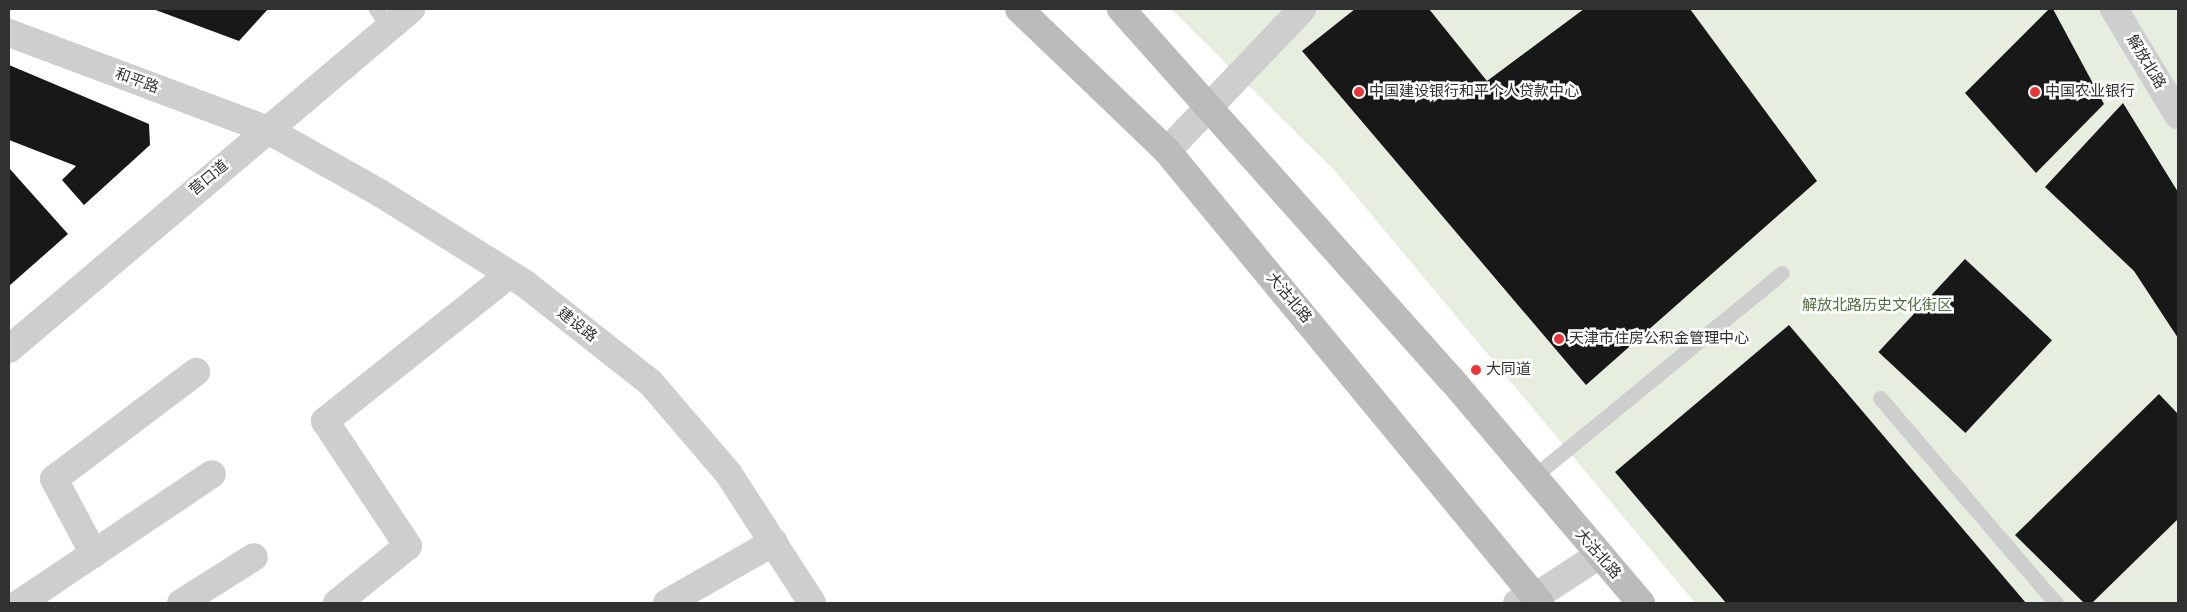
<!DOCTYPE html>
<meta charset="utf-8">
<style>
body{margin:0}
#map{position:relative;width:2187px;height:612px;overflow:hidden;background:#fff;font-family:Cabin,"Noto Sans SC",sans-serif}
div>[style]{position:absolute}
.green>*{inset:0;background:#e7eee0}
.building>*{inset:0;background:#181818;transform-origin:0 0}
.service>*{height:15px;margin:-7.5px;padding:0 7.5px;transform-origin:7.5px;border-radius:7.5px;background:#cecece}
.minor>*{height:28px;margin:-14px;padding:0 14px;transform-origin:14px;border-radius:14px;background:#cecece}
.tertiary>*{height:28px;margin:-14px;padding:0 14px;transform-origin:14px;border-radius:14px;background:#cecece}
.secondary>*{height:28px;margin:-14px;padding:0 14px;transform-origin:14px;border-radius:14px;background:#bbb}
.dots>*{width:14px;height:14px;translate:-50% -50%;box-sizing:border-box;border:2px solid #fff;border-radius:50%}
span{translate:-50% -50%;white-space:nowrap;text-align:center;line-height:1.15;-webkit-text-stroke:5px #fff;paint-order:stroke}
.street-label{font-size:15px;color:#313131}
.poi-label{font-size:15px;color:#313131}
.left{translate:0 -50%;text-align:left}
.park-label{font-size:15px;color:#526e3e}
.frame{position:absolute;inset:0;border:10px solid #313131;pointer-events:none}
</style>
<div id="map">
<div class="green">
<div style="clip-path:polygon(1171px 9px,2178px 9px,2178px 603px,1695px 603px,1335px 171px)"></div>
</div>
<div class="building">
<div style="clip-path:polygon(153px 9px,268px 9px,239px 41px)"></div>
<div style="clip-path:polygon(1355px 9px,1429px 9px,1487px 81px,1584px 9px,1690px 9px,1817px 181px,1586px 385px,1302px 51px)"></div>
<div style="clip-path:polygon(2049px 9px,2053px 9px,2104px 104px,2036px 173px,1965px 93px)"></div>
<div style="clip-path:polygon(9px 65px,149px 124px,150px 145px,84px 205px,62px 180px,76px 166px,9px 140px)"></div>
<div style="clip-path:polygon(2123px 103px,2178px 192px,2178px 338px,2134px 271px,2045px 187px)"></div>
<div style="clip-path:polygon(9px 168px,68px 234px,9px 286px)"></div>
<div style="left:1965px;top:259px;width:119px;height:127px;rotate:43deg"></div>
<div style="clip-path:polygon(1789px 325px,2026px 603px,1726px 603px,1615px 472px)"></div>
<div style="clip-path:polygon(2159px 394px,2178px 414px,2178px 519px,2092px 603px,2084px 603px,2015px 535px)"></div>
</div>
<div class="service">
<div style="left:376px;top:9px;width:22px;rotate:56deg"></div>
<div style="left:1880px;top:398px;width:270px;rotate:49.4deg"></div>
<div style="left:1532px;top:478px;width:323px;rotate:-39.4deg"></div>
</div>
<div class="minor">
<div style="left:1167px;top:151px;width:196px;rotate:-46.4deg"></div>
<div style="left:94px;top:554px;width:85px;rotate:-118.1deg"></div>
<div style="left:54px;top:479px;width:178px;rotate:-37deg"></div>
<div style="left:20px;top:603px;width:231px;rotate:-33.9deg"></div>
<div style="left:181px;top:603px;width:86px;rotate:-32.2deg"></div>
<div style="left:337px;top:603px;width:91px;rotate:-38.8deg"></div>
<div style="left:408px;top:546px;width:150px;rotate:-123.6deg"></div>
<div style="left:325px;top:421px;width:236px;rotate:-38.5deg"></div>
<div style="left:667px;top:603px;width:123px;rotate:-29.7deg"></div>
<div style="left:1517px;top:603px;width:19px;rotate:-18deg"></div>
<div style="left:1535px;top:597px;width:77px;rotate:-33.3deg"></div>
</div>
<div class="tertiary">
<div style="left:2114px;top:9px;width:124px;rotate:58.9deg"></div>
<div style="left:9px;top:33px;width:274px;rotate:20.5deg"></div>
<div style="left:266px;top:129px;width:131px;rotate:29.3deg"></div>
<div style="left:380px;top:193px;width:170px;rotate:32deg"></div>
<div style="left:524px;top:283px;width:160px;rotate:38.2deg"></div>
<div style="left:650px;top:382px;width:120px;rotate:49.4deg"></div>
<div style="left:728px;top:473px;width:155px;rotate:57.1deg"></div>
<div style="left:9px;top:349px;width:527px;rotate:-40.22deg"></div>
</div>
<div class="secondary">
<div style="left:1019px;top:9px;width:205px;rotate:43.8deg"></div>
<div style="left:1167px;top:151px;width:586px;rotate:50.47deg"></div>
<div style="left:1121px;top:9px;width:496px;rotate:48.3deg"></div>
<div style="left:1451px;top:379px;width:294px;rotate:49.7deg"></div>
</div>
<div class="dots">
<div style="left:1359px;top:92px;background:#e7353a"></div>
<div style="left:2035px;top:92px;background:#e7353a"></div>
<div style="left:1559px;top:339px;background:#e7353a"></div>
<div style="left:1476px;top:370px;background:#e7353a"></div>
</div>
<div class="street-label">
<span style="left:2146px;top:62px;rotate:59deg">解放北路</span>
<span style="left:137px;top:81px;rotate:20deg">和平路</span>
<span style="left:209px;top:178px;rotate:-40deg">营口道</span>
<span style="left:1289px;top:298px;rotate:50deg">大沽北路</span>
<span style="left:577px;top:325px;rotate:38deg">建设路</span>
<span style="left:1598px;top:554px;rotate:49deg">大沽北路</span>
</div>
<div class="poi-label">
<span class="left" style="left:1369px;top:92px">中国建设银行和平个人贷款中心</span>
<span class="left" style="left:2045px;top:92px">中国农业银行</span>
<span class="left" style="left:1569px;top:339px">天津市住房公积金管理中心</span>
<span class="left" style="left:1486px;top:370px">大同道</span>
</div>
<div class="park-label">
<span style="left:1877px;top:306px">解放北路历史文化街区</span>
</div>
<div class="frame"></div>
</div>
